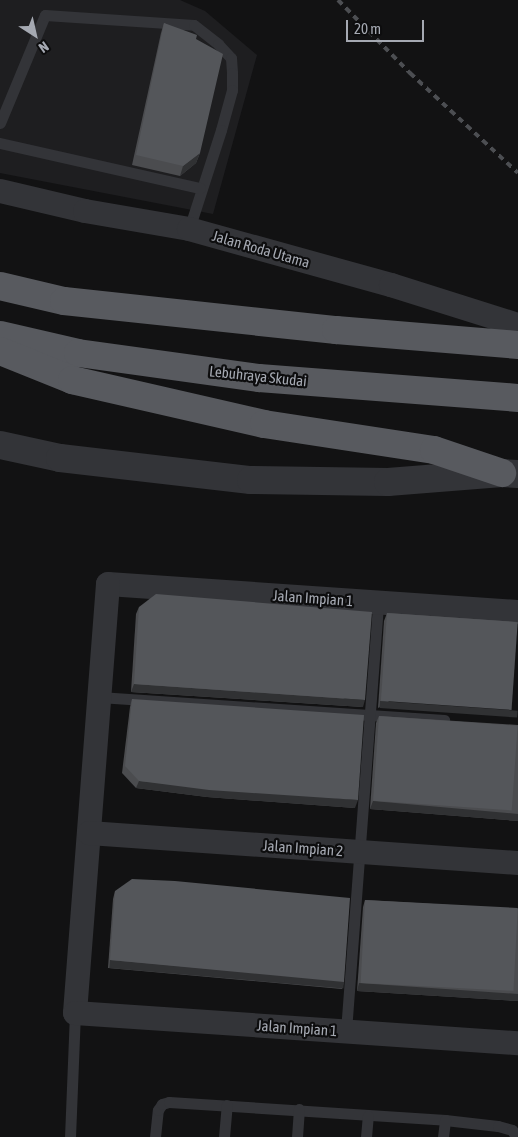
<!DOCTYPE html>
<style>
body{margin:0}
#map{position:relative;width:518px;height:1137px;overflow:hidden;background:#121213;font-family:"Asap Condensed",sans-serif}
div>[style]{position:absolute}
.built>*{inset:0;background:#1e1e20}
.service>*{height:11px;margin:-5.5px;padding:0 5.5px;transform-origin:5.5px;border-radius:5.5px;background:#333438}
.minor>*{height:24px;margin:-12px;padding:0 12px;transform-origin:12px;border-radius:12px;background:#333438}
.tertiary>*{height:28px;margin:-14px;padding:0 14px;transform-origin:14px;border-radius:14px;background:#333438}
.trunk>*{height:28px;margin:-14px;padding:0 14px;transform-origin:14px;border-radius:14px;background:#585a5f}
.rail>*{height:4px;margin-top:-2px;transform-origin:0;background:repeating-linear-gradient(90deg,#4c4e52 0 6px,transparent 0 11px)}
.wall>*{inset:0;background:#4b4c4f}
.shaded-wall>*{inset:0;background:#303133;transform-origin:0 0}
.building>*{inset:0;background:#54565a;transform-origin:0 0}
span{translate:-50% -50%;white-space:nowrap;text-align:center;line-height:1.15;-webkit-text-stroke:4.5px #0d0d0e;paint-order:stroke}
.street-label{font-size:15px;color:#a5a9b2}
.north{position:absolute;left:10px;top:10px;width:50px;height:50px;-webkit-text-stroke:4px #0d0d0e;paint-order:stroke;rotate:145deg;font-size:14px;font-weight:700;line-height:20px;text-align:center;color:#a5a9b2}
.north::after{content:'';display:block;margin:auto;width:18px;height:22px;background:#a5a9b2;clip-path:polygon(50% 0,100% 100%,50% 72%,0 100%)}
.scale{position:absolute;left:346px;top:20px;width:78px;height:22px;box-sizing:border-box;border:2px solid #a5a9b2;border-top:0;padding-left:6px;font-size:15px;line-height:18px;white-space:nowrap;color:#a5a9b2;-webkit-text-stroke:4px #0d0d0e;paint-order:stroke}
</style>
<div id="map">
<div class="built">
<div style="clip-path:polygon(0 0,180px 0,205px 11px,257px 55px,213px 214px,0 173px)"></div>
</div>
<div class="service">
<div style="left:0;top:123px;width:117px;rotate:-67.4deg"></div>
<div style="left:45px;top:15px;width:149px;rotate:3.8deg"></div>
<div style="left:194px;top:25px;width:31px;rotate:38deg"></div>
<div style="left:218px;top:44px;width:19px;rotate:47deg"></div>
<div style="left:231px;top:58px;width:15px;rotate:86deg"></div>
<div style="left:232px;top:73px;width:17px;rotate:90deg"></div>
<div style="left:232px;top:90px;width:41px;rotate:105.4deg"></div>
<div style="left:221px;top:130px;width:104px;rotate:107.9deg"></div>
<div style="left:0;top:143px;width:205px;rotate:12.7deg"></div>
<div style="left:99px;top:697px;width:346px;rotate:3.8deg"></div>
<div style="left:346px;top:1031px;width:430px;rotate:-85.7deg"></div>
<div style="left:70px;top:1137px;width:124px;rotate:-87.7deg"></div>
<div style="left:155px;top:1137px;width:27px;rotate:-84deg"></div>
<div style="left:158px;top:1110px;width:7px;rotate:-56deg"></div>
<div style="left:162px;top:1104px;width:7px;rotate:-16deg"></div>
<div style="left:169px;top:1102px;width:277px;rotate:3.7deg"></div>
<div style="left:445px;top:1120px;width:53px;rotate:6.5deg"></div>
<div style="left:498px;top:1126px;width:15px;rotate:16deg"></div>
<div style="left:512px;top:1130px;width:8px;rotate:60deg"></div>
<div style="left:224px;top:1137px;width:32px;rotate:-85deg"></div>
<div style="left:297px;top:1137px;width:28px;rotate:-86deg"></div>
<div style="left:366px;top:1137px;width:21px;rotate:-85deg"></div>
<div style="left:443px;top:1137px;width:17px;rotate:-83deg"></div>
</div>
<div class="minor">
<div style="left:0;top:191px;width:87px;rotate:13.2deg"></div>
<div style="left:85px;top:211px;width:106px;rotate:9.8deg"></div>
<div style="left:189px;top:229px;width:210px;rotate:15.5deg"></div>
<div style="left:391px;top:285px;width:133px;rotate:17.5deg"></div>
<div style="left:518px;top:612px;width:411px;rotate:-176.1deg"></div>
<div style="left:108px;top:584px;width:430px;rotate:94.4deg"></div>
<div style="left:75px;top:1013px;width:444px;rotate:3.9deg"></div>
<div style="left:89px;top:833px;width:430px;rotate:4deg"></div>
</div>
<div class="tertiary">
<div style="left:0;top:445px;width:61px;rotate:12.2deg"></div>
<div style="left:60px;top:458px;width:192px;rotate:6.6deg"></div>
<div style="left:251px;top:480px;width:137px;rotate:0.8deg"></div>
<div style="left:388px;top:482px;width:114px;rotate:-4.5deg"></div>
<div style="left:502px;top:473px;width:16px;rotate:4deg"></div>
</div>
<div class="trunk">
<div style="left:0;top:286px;width:66px;rotate:13.2deg"></div>
<div style="left:64px;top:301px;width:274px;rotate:6.1deg"></div>
<div style="left:336px;top:330px;width:183px;rotate:4.7deg"></div>
<div style="left:0;top:335px;width:80px;rotate:13deg"></div>
<div style="left:78px;top:353px;width:183px;rotate:7.9deg"></div>
<div style="left:259px;top:378px;width:260px;rotate:4.4deg"></div>
<div style="left:0;top:351px;width:78px;rotate:21.9deg"></div>
<div style="left:72px;top:380px;width:197px;rotate:12.9deg"></div>
<div style="left:264px;top:424px;width:172px;rotate:8.7deg"></div>
<div style="left:434px;top:450px;width:72px;rotate:18.7deg"></div>
</div>
<div class="rail">
<div style="left:338px;top:0;width:103px;rotate:45.4deg"></div>
<div style="left:410px;top:73px;width:147px;rotate:42.8deg"></div>
</div>
<div class="wall">
<div style="clip-path:polygon(164px 23px,196px 39px,200px 153px,196px 163px,180px 176px,132px 165px,161px 33px)"></div>
<div style="clip-path:polygon(139px 607px,363px 707px,131px 692px,136px 614px)"></div>
<div style="clip-path:polygon(387px 613px,518px 622px,378px 708px,384px 621px)"></div>
<div style="clip-path:polygon(132px 699px,355px 808px,207px 797px,136px 788px,122px 773px,130px 707px)"></div>
<div style="clip-path:polygon(379px 716px,518px 725px,518px 821px,370px 809px,376px 723px)"></div>
<div style="clip-path:polygon(115px 891px,344px 982px,342px 989px,108px 968px,113px 899px)"></div>
<div style="clip-path:polygon(365px 900px,518px 909px,518px 1001px,357px 991px,363px 907px)"></div>
</div>
<div class="shaded-wall">
<div style="clip-path:polygon(200px 153px,196px 163px,180px 176px,183px 166px)"></div>
<div style="clip-path:polygon(134px 684px,365px 700px,363px 707px,131px 692px)"></div>
<div style="left:380px;top:701px;width:138px;height:7px;rotate:4deg"></div>
<div style="clip-path:polygon(139px 781px,358px 800px,355px 808px,207px 797px,136px 788px)"></div>
<div style="clip-path:polygon(373px 801px,518px 814px,518px 821px,370px 809px)"></div>
<div style="left:110px;top:960px;width:235px;height:8px;rotate:5deg"></div>
<div style="clip-path:polygon(359px 983px,518px 994px,518px 1001px,357px 991px)"></div>
</div>
<div class="building">
<div style="clip-path:polygon(164px 23px,197px 35px,196px 39px,223px 54px,200px 153px,183px 166px,136px 155px)"></div>
<div style="clip-path:polygon(156px 594px,372px 612px,365px 700px,134px 684px,139px 607px)"></div>
<div style="left:387px;top:613px;width:131px;height:88px;rotate:4deg"></div>
<div style="clip-path:polygon(132px 699px,364px 715px,358px 800px,209px 790px,139px 781px,125px 766px)"></div>
<div style="left:379px;top:716px;width:139px;height:85px;rotate:4deg"></div>
<div style="clip-path:polygon(132px 879px,175px 881px,350px 898px,344px 982px,110px 960px,115px 891px)"></div>
<div style="left:365px;top:900px;width:153px;height:83px;rotate:3deg"></div>
</div>
<div class="street-label">
<span style="left:261px;top:249px;rotate:16deg">Jalan Roda Utama</span>
<span style="left:258px;top:376px;rotate:6deg">Lebuhraya Skudai</span>
<span style="left:313px;top:598px;rotate:4deg">Jalan Impian 1</span>
<span style="left:303px;top:848px;rotate:4deg">Jalan Impian 2</span>
<span style="left:297px;top:1028px;rotate:4deg">Jalan Impian 1</span>
</div>
<div class="north">N</div>
<div class="scale">20 m</div>
</div>
